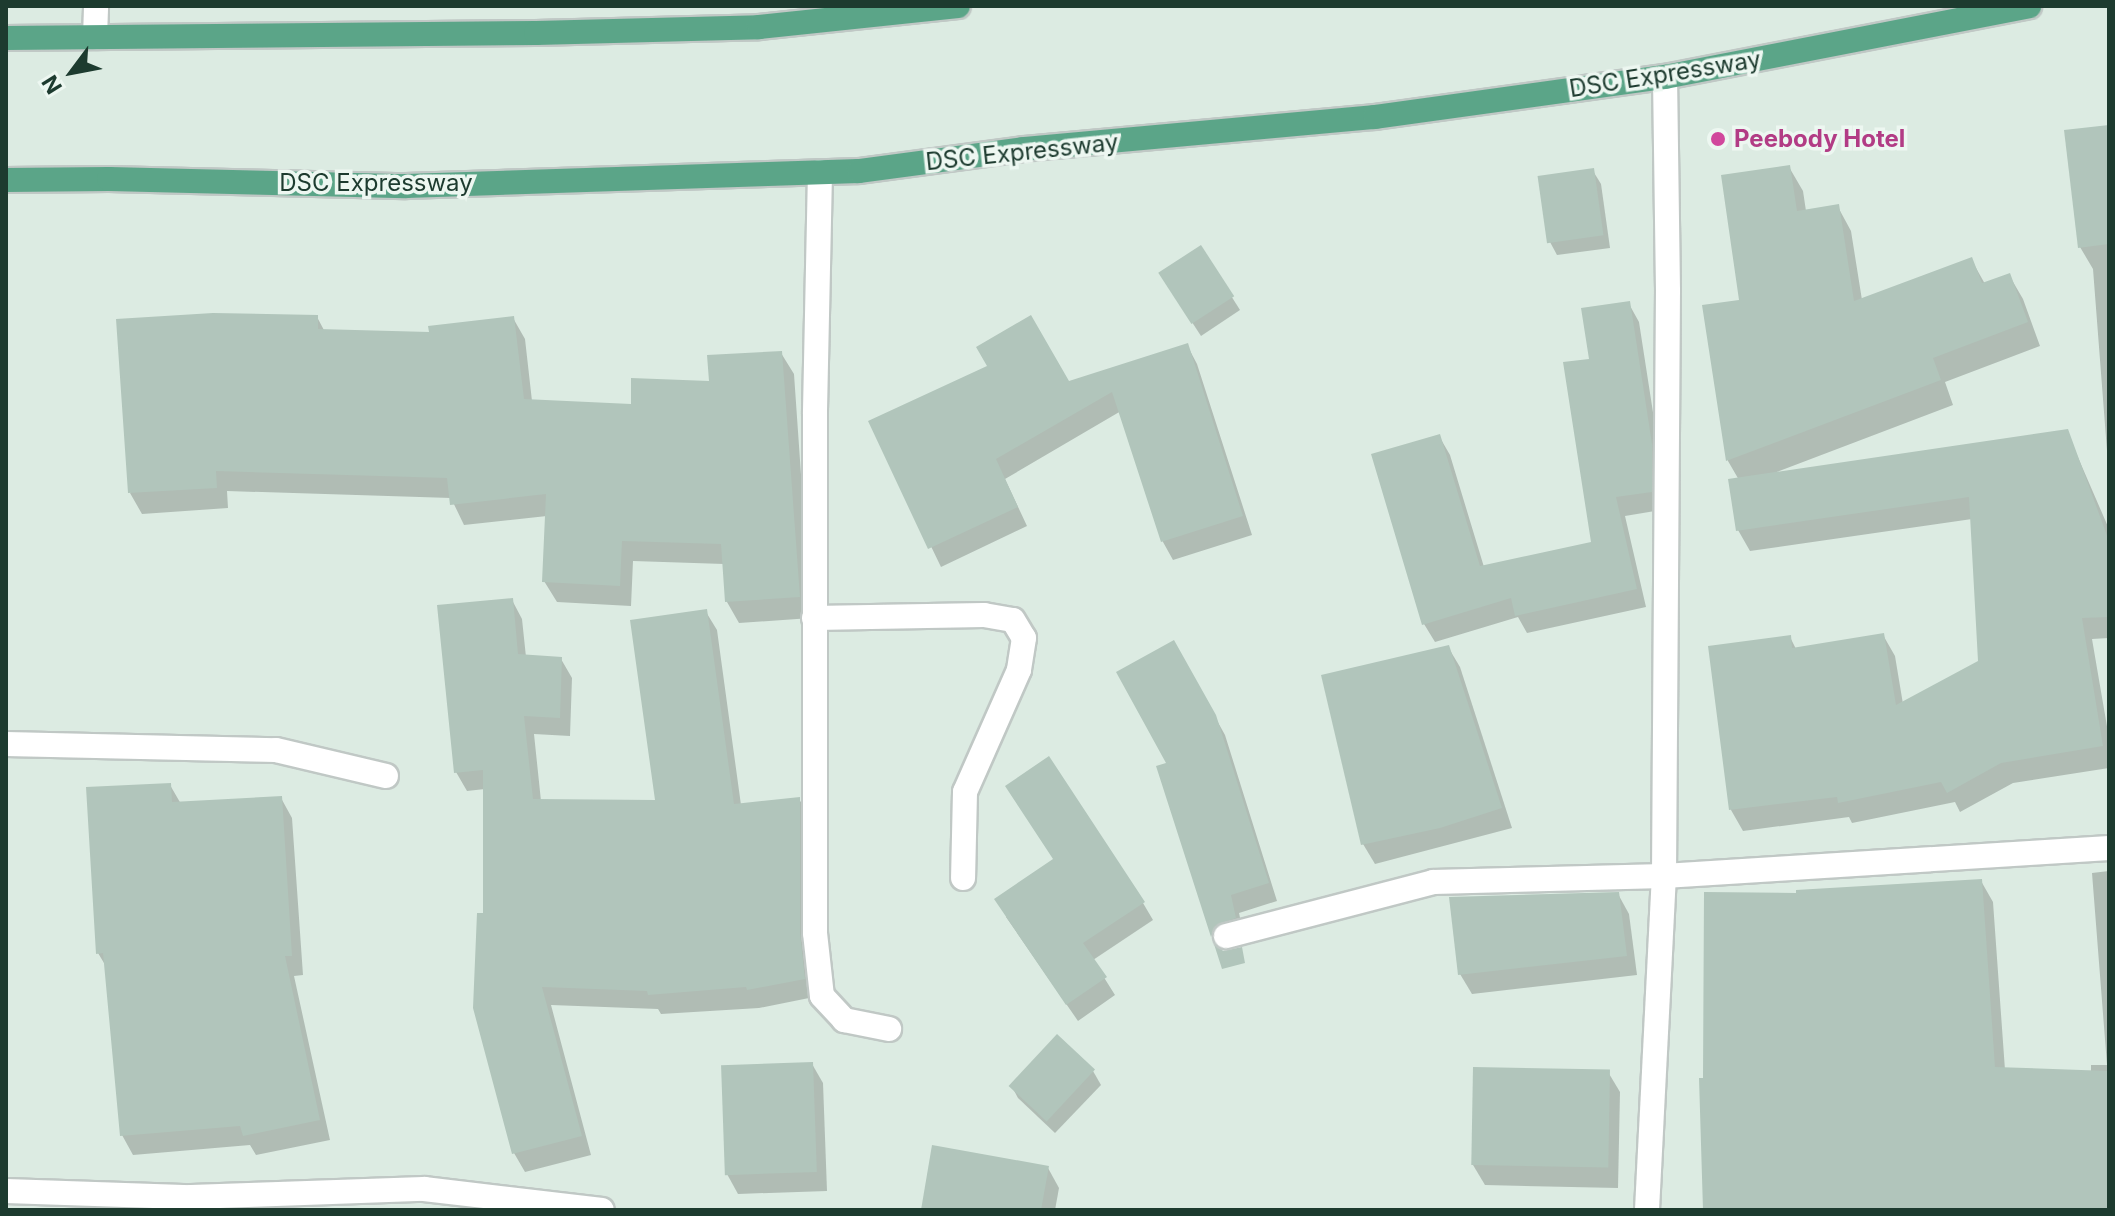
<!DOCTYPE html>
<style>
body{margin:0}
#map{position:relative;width:2115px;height:1216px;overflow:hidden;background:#dcebe2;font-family:Inter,sans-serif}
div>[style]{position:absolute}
.shadow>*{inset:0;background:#0003}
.building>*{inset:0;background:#b1c5bb;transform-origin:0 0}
.roads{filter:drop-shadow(2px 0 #c0c8c5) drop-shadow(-2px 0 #c0c8c5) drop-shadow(0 2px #c0c8c5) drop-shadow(0 -2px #c0c8c5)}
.street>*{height:24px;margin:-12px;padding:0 12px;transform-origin:12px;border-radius:12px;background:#fff}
.primary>*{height:24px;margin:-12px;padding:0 12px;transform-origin:12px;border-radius:12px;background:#5ba588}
.dots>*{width:22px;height:22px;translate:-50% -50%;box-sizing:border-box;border:4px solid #edf7f1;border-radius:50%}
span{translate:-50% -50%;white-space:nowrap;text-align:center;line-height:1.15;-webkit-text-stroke:7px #edf7f1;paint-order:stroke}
.street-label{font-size:24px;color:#1d3b2f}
.hotel-label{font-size:24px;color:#b23c85;font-weight:700}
.left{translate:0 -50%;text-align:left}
.frame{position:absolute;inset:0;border:8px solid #1d3b2f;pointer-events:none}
.north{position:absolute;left:32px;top:32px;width:80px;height:80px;-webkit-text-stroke:6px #edf7f1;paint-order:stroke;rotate:238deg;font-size:22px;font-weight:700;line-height:32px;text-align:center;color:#1d3b2f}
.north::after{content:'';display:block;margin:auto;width:28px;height:36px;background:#1d3b2f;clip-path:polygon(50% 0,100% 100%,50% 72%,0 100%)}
</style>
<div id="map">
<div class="shadow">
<div style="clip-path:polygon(2109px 127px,2109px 477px,2093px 269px,2080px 247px)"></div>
<div style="clip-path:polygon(1789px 167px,1803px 191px,1806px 211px,1838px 207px,1851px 231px,1862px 300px,1971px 259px,1985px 284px,2009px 275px,2023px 299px,2040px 346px,1945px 382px,1953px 405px,1774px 473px,2067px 432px,2109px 529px,2109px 638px,2092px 639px,2109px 738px,2109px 768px,2013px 783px,1960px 812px,1955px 802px,1852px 823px,1849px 817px,1743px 831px,1731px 810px,1711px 647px,1790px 637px,1796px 649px,1883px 635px,1895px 656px,1903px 704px,1980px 662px,1972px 519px,1750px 551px,1738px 530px,1739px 480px,1728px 461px,1705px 307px,1741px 302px)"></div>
<div style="clip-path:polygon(1593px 171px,1601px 184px,1610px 248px,1557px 255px,1550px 242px)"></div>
<div style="clip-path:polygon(1201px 248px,1240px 310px,1201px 336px,1169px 287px)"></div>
<div style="clip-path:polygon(1629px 304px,1639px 322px,1661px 464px,1661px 510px,1625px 516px,1646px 607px,1527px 633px,1518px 617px,1435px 642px,1424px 624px,1439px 436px,1450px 455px,1484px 567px,1594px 543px,1591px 360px)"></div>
<div style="clip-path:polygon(317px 317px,325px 332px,432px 334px,513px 318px,525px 339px,532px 401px,633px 406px,711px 383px,781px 353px,794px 374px,811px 618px,739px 623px,727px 602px,724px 564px,633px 561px,631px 606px,557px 602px,544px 581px,547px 516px,464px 525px,451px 498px,227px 491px,228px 508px,142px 514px,130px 493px)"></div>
<div style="clip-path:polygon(1187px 345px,1197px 364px,1252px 535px,1173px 560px,1163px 542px,1121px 411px,1005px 479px,1027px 526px,941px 567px,871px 422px,989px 366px,1068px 383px)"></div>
<div style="clip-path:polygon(512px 600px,522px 619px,526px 657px,561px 659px,572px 678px,570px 736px,534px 734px,541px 801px,657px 802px,706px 612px,717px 630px,741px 805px,799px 799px,810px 817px,814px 997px,759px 1008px,661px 1014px,658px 1009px,551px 1005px,591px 1155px,525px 1172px,514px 1153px,485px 915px,485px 789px,467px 791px,456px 772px)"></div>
<div style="clip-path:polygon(1174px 643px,1225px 735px,1277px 901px,1239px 913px,1244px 936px,1226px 942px,1222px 951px,1213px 936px,1159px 767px,1169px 764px)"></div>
<div style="clip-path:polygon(1448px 647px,1460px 667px,1512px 828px,1375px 864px,1363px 844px)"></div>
<div style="clip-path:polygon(170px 785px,181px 804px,281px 798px,292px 818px,303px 975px,294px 976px,330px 1140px,256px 1155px,250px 1145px,133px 1155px,122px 1135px,107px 968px,98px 953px)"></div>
<div style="clip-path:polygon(1055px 860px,1143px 903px,1153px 920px,1093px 960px,1115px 995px,1078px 1021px,1006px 917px)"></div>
<div style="clip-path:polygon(2109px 871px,2109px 1210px,1705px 1210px,1705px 1080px,1798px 895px,1981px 881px,1993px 902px,2005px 1070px,2091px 1073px,2091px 1065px,2107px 1065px,2092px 873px)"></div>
<div style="clip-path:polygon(1618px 894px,1629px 914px,1637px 975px,1472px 994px,1460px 974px)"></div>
<div style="clip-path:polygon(812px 1064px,823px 1083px,827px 1191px,738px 1194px,727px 1174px)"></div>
<div style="clip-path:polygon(1093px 1071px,1101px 1085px,1055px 1133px,1018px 1098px,1011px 1085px)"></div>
<div style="clip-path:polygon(1608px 1072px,1620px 1092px,1618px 1188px,1485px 1185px,1473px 1165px)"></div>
<div style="clip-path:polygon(1048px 1168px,1059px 1188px,1055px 1210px,940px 1210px)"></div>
</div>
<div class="building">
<div style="clip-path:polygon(2109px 125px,2109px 244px,2078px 248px,2064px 130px)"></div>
<div style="clip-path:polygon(1790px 165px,1797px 211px,1839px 204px,1854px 301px,1972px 257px,1982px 283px,2010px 273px,2028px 322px,1933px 358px,1941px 380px,1726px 461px,1702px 305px,1739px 300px,1721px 175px)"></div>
<div style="left:1594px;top:168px;width:68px;height:57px;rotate:82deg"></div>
<div style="left:1201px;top:245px;width:61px;height:51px;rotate:57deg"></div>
<div style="clip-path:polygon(1630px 301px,1652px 444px,1652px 492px,1616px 497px,1637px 589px,1515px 616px,1511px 598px,1422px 625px,1371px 454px,1440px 434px,1480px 566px,1591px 542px,1563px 362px,1589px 359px,1581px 308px)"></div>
<div style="clip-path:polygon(213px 313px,318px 315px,318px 329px,429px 332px,428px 326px,514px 316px,524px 399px,631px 404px,631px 378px,709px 381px,707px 355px,782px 351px,800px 597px,725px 602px,721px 544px,622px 541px,620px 586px,542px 582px,546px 494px,450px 505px,447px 478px,216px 471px,217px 488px,128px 493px,116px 319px)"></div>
<div style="clip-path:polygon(1031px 315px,1069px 381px,1188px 343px,1243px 516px,1161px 542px,1112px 392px,996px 459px,1018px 507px,928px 549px,868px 421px,987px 366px,976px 347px)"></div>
<div style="clip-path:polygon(2068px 429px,2109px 541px,2109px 617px,2082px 618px,2103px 746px,2001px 763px,1947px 793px,1941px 782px,1838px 803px,1837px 797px,1729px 810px,1708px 646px,1791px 635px,1792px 648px,1884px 633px,1896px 705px,1978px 661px,1969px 497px,1736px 531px,1728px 479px)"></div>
<div style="clip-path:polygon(513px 598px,518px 654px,562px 657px,560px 718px,524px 716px,533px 799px,655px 800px,630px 620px,707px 609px,734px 804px,800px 797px,800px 933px,805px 979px,747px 990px,746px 987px,648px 995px,647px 991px,542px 987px,582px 1136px,512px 1154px,473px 1008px,477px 913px,483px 913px,483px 770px,454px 773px,437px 605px)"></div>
<div style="clip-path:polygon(1174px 640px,1216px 715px,1269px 883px,1231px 895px,1236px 918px,1216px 925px,1211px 937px,1156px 766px,1166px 763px,1116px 672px)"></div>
<div style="clip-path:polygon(1449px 645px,1502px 808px,1440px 828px,1361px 845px,1321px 675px)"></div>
<div style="clip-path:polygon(1049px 756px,1145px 902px,1083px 943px,1107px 977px,1066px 1005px,994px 899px,1053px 859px,1005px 786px)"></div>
<div style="clip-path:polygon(171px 783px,172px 802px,282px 796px,292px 956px,285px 956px,320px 1120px,243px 1136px,240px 1126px,120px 1136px,103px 953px,96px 954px,86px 787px)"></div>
<div style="clip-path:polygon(1982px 879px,1995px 1067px,2109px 1071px,2109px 1210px,1703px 1210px,1699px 1078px,1703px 1078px,1704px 892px,1796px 893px,1796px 890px)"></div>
<div style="clip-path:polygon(1619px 892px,1627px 956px,1458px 975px,1449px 897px)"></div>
<div style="clip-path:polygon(1214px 944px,1223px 951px,1242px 947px,1245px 963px,1222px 969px)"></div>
<div style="left:1057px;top:1034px;width:52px;height:71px;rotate:43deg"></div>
<div style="left:813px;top:1062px;width:110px;height:92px;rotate:88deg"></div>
<div style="left:1473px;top:1067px;width:137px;height:98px;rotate:1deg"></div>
<div style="clip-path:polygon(932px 1145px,1049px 1166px,1041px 1210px,921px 1210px)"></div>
</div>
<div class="roads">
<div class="street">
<div style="left:95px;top:37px;width:31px;rotate:-88deg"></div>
<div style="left:820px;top:172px;width:242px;rotate:91.2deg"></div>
<div style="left:815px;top:414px;width:519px;rotate:90deg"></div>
<div style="left:815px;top:933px;width:63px;rotate:83.7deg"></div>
<div style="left:822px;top:996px;width:33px;rotate:47deg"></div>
<div style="left:844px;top:1020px;width:46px;rotate:11.3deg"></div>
<div style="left:814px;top:618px;width:170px;rotate:-1deg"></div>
<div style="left:984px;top:615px;width:29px;rotate:10deg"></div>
<div style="left:1013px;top:620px;width:21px;rotate:59deg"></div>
<div style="left:1024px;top:638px;width:32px;rotate:99deg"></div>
<div style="left:1019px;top:670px;width:133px;rotate:113.9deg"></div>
<div style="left:965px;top:792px;width:86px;rotate:91.3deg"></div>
<div style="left:6px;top:744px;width:270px;rotate:1.3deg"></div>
<div style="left:276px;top:750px;width:113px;rotate:13.3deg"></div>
<div style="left:1226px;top:936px;width:214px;rotate:-14.6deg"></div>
<div style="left:1433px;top:882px;width:231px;rotate:-1.5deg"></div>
<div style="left:1664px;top:876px;width:446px;rotate:-3.6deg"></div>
<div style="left:6px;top:1191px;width:185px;rotate:1.9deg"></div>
<div style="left:191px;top:1197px;width:233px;rotate:-2deg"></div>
<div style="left:424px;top:1189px;width:179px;rotate:6.7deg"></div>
<div style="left:1647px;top:1210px;width:334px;rotate:-87.1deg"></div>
<div style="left:1664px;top:876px;width:585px;rotate:-89.61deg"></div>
<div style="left:1668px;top:291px;width:214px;rotate:-90.8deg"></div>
</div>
<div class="primary">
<div style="left:6px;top:38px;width:530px;rotate:-0.54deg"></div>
<div style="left:536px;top:33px;width:223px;rotate:-1.5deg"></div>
<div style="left:759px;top:27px;width:200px;rotate:-6deg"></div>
<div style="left:6px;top:180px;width:103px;rotate:-0.6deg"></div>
<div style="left:109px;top:179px;width:297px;rotate:1.4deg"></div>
<div style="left:406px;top:186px;width:453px;rotate:-1.9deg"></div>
<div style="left:859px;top:171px;width:165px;rotate:-7.6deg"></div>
<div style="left:1023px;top:149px;width:353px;rotate:-5.2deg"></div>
<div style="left:1375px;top:117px;width:293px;rotate:-7.9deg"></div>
<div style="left:1665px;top:77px;width:371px;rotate:-11deg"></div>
</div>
</div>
<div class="dots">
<div style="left:1718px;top:139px;background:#d1479c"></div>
</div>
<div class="street-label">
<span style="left:1665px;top:74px;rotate:-9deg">DSC Expressway</span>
<span style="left:1022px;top:152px;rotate:-6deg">DSC Expressway</span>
<span style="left:376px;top:183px">DSC Expressway</span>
</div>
<div class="hotel-label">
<span class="left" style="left:1734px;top:139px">Peebody Hotel</span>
</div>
<div class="frame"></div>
<div class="north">N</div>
</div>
